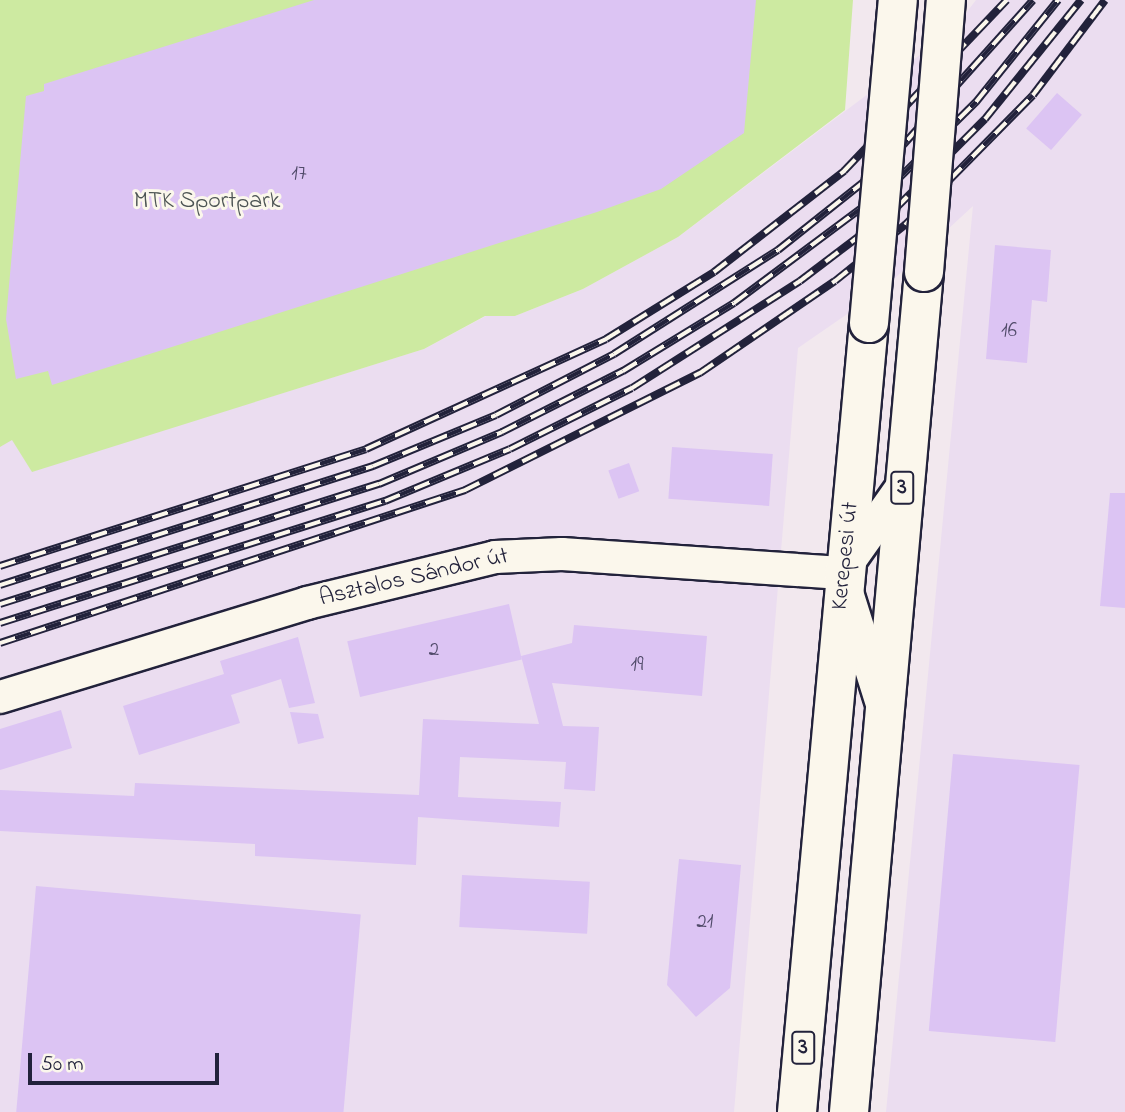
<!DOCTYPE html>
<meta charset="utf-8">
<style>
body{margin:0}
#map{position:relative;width:1125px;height:1112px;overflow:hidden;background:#f2e8ee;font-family:"Indie Flower",sans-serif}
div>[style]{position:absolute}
.built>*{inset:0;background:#ebddf0}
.green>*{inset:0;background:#cdeaa1}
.building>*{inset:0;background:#dcc4f3;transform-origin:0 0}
.roads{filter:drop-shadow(2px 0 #22223b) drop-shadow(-2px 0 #22223b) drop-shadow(0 2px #22223b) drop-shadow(0 -2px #22223b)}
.minor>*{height:32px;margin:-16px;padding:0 16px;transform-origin:16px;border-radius:16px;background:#fbf7ec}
.major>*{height:38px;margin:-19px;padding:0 19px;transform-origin:19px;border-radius:19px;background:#fbf7ec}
.rail>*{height:8px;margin-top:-4px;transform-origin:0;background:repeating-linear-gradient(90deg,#fbf7ec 0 16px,#22223b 0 32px);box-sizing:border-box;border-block:2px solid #22223b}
.bridges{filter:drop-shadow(2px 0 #22223b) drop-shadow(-2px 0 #22223b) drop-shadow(0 2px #22223b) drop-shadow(0 -2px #22223b)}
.major-bridge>*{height:38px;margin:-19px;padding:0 19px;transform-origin:19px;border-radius:19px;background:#fbf7ec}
span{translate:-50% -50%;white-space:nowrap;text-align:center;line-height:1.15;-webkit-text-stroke:6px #fbf7ec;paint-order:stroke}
.number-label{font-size:21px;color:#504a69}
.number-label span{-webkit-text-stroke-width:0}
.shield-label span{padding:2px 5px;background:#fbf7ec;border:2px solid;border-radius:5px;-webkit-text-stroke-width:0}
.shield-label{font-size:23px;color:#22223b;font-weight:700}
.park-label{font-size:24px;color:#4d5454}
.street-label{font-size:24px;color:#22223b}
.scale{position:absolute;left:28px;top:1053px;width:191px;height:32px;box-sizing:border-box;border:4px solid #22223b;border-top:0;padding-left:9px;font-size:21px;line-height:24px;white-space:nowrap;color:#22223b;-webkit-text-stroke:5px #fbf7ec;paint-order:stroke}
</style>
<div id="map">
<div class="built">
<div style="clip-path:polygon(976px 0,1125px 0,1125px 1112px,886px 1112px,973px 206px,882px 290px,798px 348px,734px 1112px,0 1112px,0 447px,12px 439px,32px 471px,424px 349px,486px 316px,515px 316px,583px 289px,678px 237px,953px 30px)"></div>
</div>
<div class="green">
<div style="clip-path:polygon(0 0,853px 0,845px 110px,678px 237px,583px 289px,515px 316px,485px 316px,424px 349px,32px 472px,12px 440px,0 447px)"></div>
</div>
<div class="building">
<div style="clip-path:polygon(314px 0,756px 0,744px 133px,661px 189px,597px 212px,52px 385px,48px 371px,16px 379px,6px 319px,26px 96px,44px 91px,44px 84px)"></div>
<div style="left:1057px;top:93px;width:33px;height:47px;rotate:41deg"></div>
<div style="clip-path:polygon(995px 245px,1051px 250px,1047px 302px,1032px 300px,1027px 363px,986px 359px)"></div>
<div style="left:672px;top:447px;width:101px;height:52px;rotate:4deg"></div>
<div style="left:629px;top:463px;width:30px;height:22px;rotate:70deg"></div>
<div style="clip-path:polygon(1110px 493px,1125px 493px,1125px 608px,1100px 606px)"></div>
<div style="left:509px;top:604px;width:57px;height:166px;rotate:77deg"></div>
<div style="clip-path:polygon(574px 625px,707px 636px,702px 696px,552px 683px,563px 726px,599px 727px,595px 791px,564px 789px,566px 762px,460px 757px,458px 797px,561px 802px,559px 827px,418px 817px,416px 865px,255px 856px,255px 844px,0 831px,0 790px,134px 796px,135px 783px,419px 795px,423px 719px,539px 724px,521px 656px,572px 643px)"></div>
<div style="clip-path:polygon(298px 637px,315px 703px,289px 708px,281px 679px,231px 695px,240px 723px,139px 755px,123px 706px,224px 674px,220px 661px)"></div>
<div style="clip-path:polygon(61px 710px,72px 748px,0 770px,0 729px)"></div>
<div style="clip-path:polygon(290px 712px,318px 714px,324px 738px,298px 744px)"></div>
<div style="left:953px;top:754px;width:127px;height:278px;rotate:5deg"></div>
<div style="clip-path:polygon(679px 859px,741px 865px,730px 988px,696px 1017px,667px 985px)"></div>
<div style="left:462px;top:875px;width:128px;height:52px;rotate:3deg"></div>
<div style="left:36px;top:886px;width:326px;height:227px;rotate:5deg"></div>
</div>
<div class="roads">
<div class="minor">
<div style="left:0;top:697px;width:321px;rotate:-17deg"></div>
<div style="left:307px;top:603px;width:194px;rotate:-13.7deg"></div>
<div style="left:495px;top:557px;width:67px;rotate:-2.6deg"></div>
<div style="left:562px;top:554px;width:280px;rotate:3.9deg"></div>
<div style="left:881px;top:701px;width:134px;rotate:-107.4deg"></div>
<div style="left:841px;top:573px;width:105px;rotate:-54.7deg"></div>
</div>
<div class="major">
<div style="left:797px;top:1112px;width:792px;rotate:-84.79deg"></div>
<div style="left:849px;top:1112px;width:843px;rotate:-84.9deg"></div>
</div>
</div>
<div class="rail">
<div style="left:0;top:566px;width:384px;rotate:-17.7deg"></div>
<div style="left:366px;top:449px;width:264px;rotate:-24.6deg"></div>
<div style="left:606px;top:339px;width:127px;rotate:-31.8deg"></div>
<div style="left:714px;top:272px;width:165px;rotate:-37.8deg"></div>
<div style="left:844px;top:171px;width:236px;rotate:-46.4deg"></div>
<div style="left:0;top:585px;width:392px;rotate:-17.7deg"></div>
<div style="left:373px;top:466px;width:133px;rotate:-22.5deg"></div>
<div style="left:496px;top:415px;width:133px;rotate:-27.3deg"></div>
<div style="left:614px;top:354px;width:194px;rotate:-32.4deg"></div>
<div style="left:778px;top:250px;width:138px;rotate:-38.5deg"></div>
<div style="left:886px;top:164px;width:220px;rotate:-48.1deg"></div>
<div style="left:0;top:604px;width:398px;rotate:-17.6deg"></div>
<div style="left:379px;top:484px;width:134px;rotate:-22.9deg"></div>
<div style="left:502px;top:432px;width:136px;rotate:-26.8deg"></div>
<div style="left:623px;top:371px;width:130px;rotate:-31.5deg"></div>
<div style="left:734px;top:303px;width:196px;rotate:-36.7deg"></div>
<div style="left:891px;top:186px;width:120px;rotate:-44.7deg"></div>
<div style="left:976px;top:102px;width:131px;rotate:-51.2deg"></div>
<div style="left:0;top:623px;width:404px;rotate:-17.6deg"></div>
<div style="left:385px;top:501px;width:135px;rotate:-22.6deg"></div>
<div style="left:510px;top:449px;width:136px;rotate:-26.6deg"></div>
<div style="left:632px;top:388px;width:199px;rotate:-32.5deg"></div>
<div style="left:800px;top:281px;width:121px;rotate:-37.2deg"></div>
<div style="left:896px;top:208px;width:126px;rotate:-45deg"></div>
<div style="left:985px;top:119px;width:153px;rotate:-51.1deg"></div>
<div style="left:0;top:643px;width:490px;rotate:-18.2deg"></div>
<div style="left:465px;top:490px;width:263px;rotate:-26.5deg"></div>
<div style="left:700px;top:373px;width:163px;rotate:-34.3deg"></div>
<div style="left:835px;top:281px;width:90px;rotate:-38.7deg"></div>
<div style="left:905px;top:225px;width:182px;rotate:-45.4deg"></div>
<div style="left:1033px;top:95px;width:119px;rotate:-52.8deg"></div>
</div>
<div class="bridges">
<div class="major-bridge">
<div style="left:924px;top:272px;width:273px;rotate:-85.4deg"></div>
<div style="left:869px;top:323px;width:324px;rotate:-84.9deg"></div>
</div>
</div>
<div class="number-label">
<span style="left:299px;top:174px">17</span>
<span style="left:1009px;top:331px">16</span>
<span style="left:434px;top:650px">2</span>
<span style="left:637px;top:665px">19</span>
<span style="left:705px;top:922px">21</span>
</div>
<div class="shield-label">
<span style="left:902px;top:488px">3</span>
<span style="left:803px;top:1048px">3</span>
</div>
<div class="park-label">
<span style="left:207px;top:202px">MTK Sportpark</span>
</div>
<div class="street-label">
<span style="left:846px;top:556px;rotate:-84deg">Kerepesi út</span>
<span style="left:414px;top:578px;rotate:-13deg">Asztalos Sándor út</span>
</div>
<div class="scale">50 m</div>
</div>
